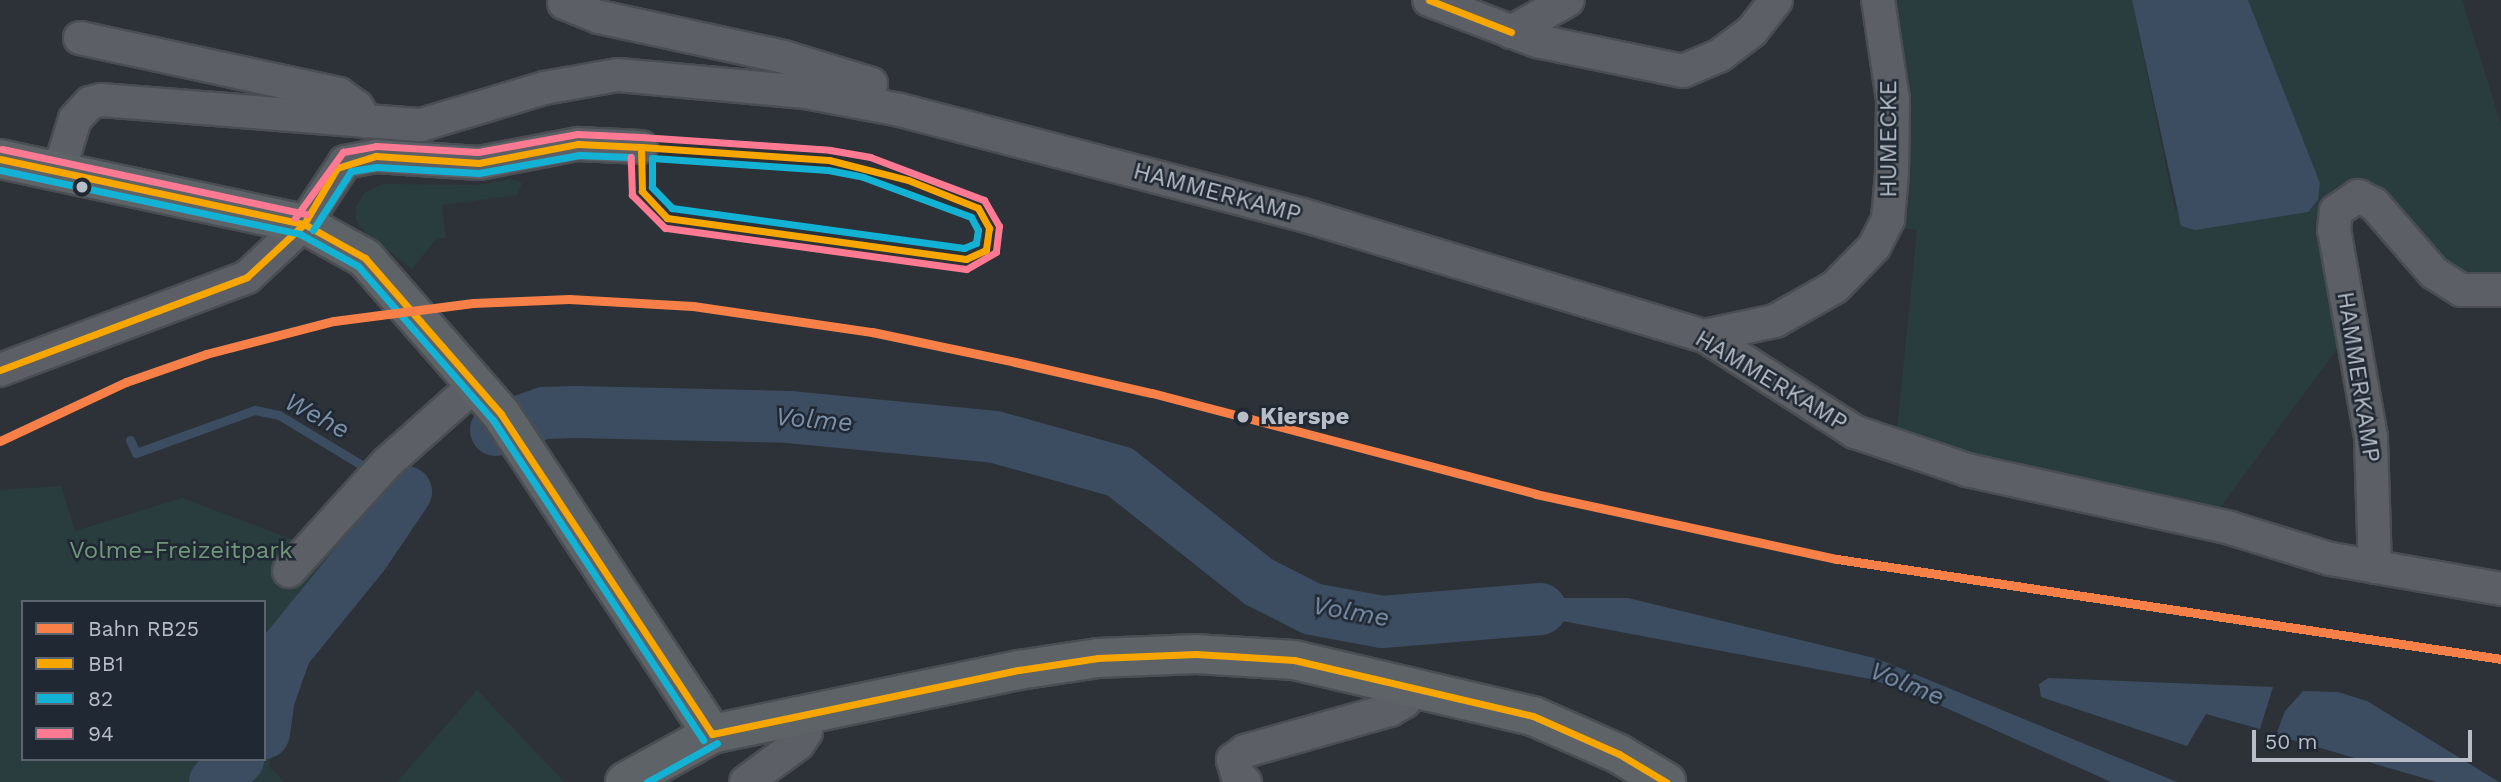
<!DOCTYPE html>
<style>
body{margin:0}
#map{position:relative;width:2501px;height:782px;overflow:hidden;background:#2c3238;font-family:"Work Sans",sans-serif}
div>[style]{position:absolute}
.green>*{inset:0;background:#2a3d3e}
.water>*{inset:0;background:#3c4d61}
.stream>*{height:9px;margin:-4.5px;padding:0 4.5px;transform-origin:4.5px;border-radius:4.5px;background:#3c4d61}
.river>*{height:52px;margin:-26px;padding:0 26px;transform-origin:26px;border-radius:26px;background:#3c4d61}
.roads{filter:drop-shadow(2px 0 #4a4e53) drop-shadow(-2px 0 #4a4e53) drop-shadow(0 2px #4a4e53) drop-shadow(0 -2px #4a4e53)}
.minor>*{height:32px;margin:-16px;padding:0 16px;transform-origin:16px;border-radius:16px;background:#5c6066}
.major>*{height:38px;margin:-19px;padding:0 19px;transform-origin:19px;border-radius:19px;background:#5e6368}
.bus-1>*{height:7px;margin:-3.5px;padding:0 3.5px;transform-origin:3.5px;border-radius:3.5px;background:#f7a600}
.bus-2>*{height:7px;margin:-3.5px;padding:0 3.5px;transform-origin:3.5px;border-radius:3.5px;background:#13b2d5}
.bus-3>*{height:7px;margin:-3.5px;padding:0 3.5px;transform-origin:3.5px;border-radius:3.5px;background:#fe7a93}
.rail-1>*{height:9px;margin:-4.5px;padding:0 4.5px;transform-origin:4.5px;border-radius:4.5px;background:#f78048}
.dots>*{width:19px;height:19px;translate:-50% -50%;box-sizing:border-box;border:4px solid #202833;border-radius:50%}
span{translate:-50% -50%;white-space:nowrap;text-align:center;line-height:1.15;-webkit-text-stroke:5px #202833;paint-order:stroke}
.street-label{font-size:24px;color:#b7bec8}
.stop-label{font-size:24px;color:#b7bec8;font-weight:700}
.left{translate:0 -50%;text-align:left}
.park-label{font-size:24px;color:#709778}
.water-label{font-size:26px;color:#7a90a9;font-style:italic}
.legend{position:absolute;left:21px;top:600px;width:245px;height:161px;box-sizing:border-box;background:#202833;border:2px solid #5c646f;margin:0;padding:9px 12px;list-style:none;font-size:21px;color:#b7bec8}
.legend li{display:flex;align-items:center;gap:14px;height:35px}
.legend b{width:35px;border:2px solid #5c646f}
.scale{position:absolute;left:2252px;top:730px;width:220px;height:32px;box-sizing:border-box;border:4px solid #b7bec8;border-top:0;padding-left:9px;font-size:21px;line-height:24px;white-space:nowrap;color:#b7bec8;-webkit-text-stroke:5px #202833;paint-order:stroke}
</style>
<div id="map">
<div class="green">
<div style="clip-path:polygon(1890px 0,2132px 0,2175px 210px,2318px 200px,2320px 183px,2248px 0,2462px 0,2501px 124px,2501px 285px,2458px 280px,2338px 193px,2345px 338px,2219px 509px,2055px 479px,1896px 439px,1917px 230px,1900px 228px)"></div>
<div style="clip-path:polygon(513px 179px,522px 183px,517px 195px,442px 205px,446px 238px,436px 239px,412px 269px,365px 233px,356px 220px,356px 206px,365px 192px,383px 184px,477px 185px)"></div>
<div style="clip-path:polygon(evenodd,61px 486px,75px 531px,182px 498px,331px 554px,362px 522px,393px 545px,305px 641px,278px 710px,269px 767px,285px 782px,0 782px,0 490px,61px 486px,23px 602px,264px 602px,264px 759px,23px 759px,23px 602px)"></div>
<div style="clip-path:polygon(477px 690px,564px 782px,397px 782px)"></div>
</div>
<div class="water">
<div style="clip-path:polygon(2132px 0,2248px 0,2320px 183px,2318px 200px,2308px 212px,2195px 230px,2181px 226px)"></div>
<div style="clip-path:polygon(1473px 598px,1628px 598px,1878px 659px,2177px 782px,2111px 782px,1915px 694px,1870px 679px,1557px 620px,1465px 629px)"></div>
<div style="clip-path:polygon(2048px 678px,2273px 687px,2260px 729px,2206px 714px,2187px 746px,2041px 697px,2039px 684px)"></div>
<div style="clip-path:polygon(2303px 691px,2338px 692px,2367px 701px,2499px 782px,2437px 782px,2276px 735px,2285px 711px)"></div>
</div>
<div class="stream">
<div style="left:130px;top:440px;width:14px;rotate:65deg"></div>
<div style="left:136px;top:453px;width:127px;rotate:-19.9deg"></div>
<div style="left:255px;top:410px;width:25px;rotate:12deg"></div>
<div style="left:279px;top:415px;width:149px;rotate:31.2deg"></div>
</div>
<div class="river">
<div style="left:496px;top:430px;width:51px;rotate:-19.5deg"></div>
<div style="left:544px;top:413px;width:30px;rotate:-2deg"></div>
<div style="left:574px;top:412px;width:215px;rotate:1.3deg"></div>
<div style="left:789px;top:417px;width:207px;rotate:5.5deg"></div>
<div style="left:995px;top:437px;width:130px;rotate:15.6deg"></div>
<div style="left:1120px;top:472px;width:177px;rotate:38.4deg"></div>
<div style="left:1259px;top:582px;width:59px;rotate:27deg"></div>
<div style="left:1312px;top:609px;width:71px;rotate:10.5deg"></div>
<div style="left:1382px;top:622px;width:159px;rotate:-4.7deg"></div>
<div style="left:264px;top:733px;width:35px;rotate:-82deg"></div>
<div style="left:269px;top:698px;width:51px;rotate:-70.5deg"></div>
<div style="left:286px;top:650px;width:124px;rotate:-50.9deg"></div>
<div style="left:364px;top:554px;width:75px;rotate:-55.9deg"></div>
<div style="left:215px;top:782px;width:33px;rotate:-45deg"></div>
</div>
<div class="roads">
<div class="minor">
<div style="left:1429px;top:0;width:116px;rotate:20.8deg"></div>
<div style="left:1537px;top:41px;width:149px;rotate:11.6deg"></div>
<div style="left:1683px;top:71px;width:39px;rotate:-23deg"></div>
<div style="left:1719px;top:56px;width:41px;rotate:-37.1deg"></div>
<div style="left:1752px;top:31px;width:39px;rotate:-52deg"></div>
<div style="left:564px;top:3px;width:38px;rotate:22deg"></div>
<div style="left:599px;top:17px;width:189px;rotate:12.2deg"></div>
<div style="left:784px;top:57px;width:91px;rotate:17.2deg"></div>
<div style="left:871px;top:84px;width:19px;rotate:99deg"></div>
<div style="left:1511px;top:32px;width:65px;rotate:-29.3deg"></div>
<div style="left:80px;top:38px;width:265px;rotate:12.2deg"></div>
<div style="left:339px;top:94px;width:22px;rotate:36deg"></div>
<div style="left:357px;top:107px;width:17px;rotate:59deg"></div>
<div style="left:59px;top:171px;width:54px;rotate:-72.9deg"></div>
<div style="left:75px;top:119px;width:22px;rotate:-47deg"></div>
<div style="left:90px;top:103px;width:11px;rotate:-15deg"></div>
<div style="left:101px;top:100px;width:321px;rotate:4.5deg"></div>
<div style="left:421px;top:125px;width:128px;rotate:-16.7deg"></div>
<div style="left:544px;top:88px;width:75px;rotate:-10deg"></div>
<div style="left:618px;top:75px;width:188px;rotate:5.2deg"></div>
<div style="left:805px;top:92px;width:97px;rotate:10.7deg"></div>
<div style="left:900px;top:110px;width:416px;rotate:14.6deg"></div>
<div style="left:1303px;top:215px;width:420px;rotate:16.8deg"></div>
<div style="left:1705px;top:336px;width:178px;rotate:32.6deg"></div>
<div style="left:1855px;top:432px;width:118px;rotate:18.7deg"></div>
<div style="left:1967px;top:470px;width:269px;rotate:12.4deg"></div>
<div style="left:2230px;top:528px;width:106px;rotate:17.1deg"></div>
<div style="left:2331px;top:559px;width:173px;rotate:10deg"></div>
<div style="left:1705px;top:336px;width:72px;rotate:-12.1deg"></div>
<div style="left:1775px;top:321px;width:69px;rotate:-29.5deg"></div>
<div style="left:1835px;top:287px;width:56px;rotate:-45.7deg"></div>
<div style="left:1874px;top:247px;width:31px;rotate:-63deg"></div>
<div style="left:1888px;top:219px;width:46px;rotate:-85deg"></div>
<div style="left:1892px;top:173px;width:73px;rotate:-89.2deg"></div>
<div style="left:1893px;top:100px;width:101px;rotate:-98.5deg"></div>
<div style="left:0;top:370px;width:264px;rotate:-20.6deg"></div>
<div style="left:247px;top:277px;width:78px;rotate:-42.9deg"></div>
<div style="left:304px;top:224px;width:74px;rotate:-56.5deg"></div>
<div style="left:345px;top:162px;width:32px;rotate:-11deg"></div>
<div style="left:376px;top:156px;width:103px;rotate:3.9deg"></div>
<div style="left:479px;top:163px;width:101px;rotate:-10.9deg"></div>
<div style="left:578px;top:144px;width:63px;rotate:2.7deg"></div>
<div style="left:2375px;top:567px;width:130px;rotate:-91.8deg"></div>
<div style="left:2371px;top:437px;width:210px;rotate:-100.1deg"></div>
<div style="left:2334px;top:230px;width:19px;rotate:-84deg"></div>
<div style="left:2336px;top:211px;width:27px;rotate:-34deg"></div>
<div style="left:2358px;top:196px;width:18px;rotate:27deg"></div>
<div style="left:2374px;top:204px;width:91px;rotate:49deg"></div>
<div style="left:2434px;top:273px;width:32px;rotate:32deg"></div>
<div style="left:2461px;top:290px;width:40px"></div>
<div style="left:289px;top:571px;width:146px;rotate:-47.8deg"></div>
<div style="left:387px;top:463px;width:120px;rotate:-41.6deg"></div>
<div style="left:746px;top:782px;width:64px;rotate:-36.2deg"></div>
<div style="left:798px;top:744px;width:14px;rotate:-56deg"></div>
<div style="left:806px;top:732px;width:18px;rotate:-87deg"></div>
<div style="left:1245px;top:782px;width:11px;rotate:-135deg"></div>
<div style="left:1237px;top:774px;width:15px;rotate:-106deg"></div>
<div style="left:1233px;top:760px;width:15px;rotate:-37deg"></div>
<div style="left:1245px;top:751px;width:151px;rotate:-15.8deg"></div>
<div style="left:1390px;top:710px;width:16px;rotate:-30deg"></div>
<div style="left:1404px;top:702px;width:18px;rotate:-77deg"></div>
</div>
<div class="major">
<div style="left:0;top:159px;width:311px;rotate:12.1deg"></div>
<div style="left:304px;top:224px;width:70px;rotate:29.1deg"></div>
<div style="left:365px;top:258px;width:207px;rotate:48.9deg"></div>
<div style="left:501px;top:414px;width:383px;rotate:56.6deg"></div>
<div style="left:625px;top:782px;width:99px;rotate:-28.9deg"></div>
<div style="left:712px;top:734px;width:314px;rotate:-11.8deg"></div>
<div style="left:1019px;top:670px;width:80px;rotate:-8.6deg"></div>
<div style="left:1098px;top:658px;width:98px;rotate:-2.3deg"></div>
<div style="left:1196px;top:654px;width:98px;rotate:3.5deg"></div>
<div style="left:1294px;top:660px;width:245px;rotate:13.2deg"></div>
<div style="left:1533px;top:716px;width:94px;rotate:23.8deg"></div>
<div style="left:1619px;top:754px;width:55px;rotate:30.8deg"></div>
</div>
</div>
<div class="bus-1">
<div style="left:1429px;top:0;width:88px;rotate:21.3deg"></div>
<div style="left:641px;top:147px;width:188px;rotate:4deg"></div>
<div style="left:829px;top:160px;width:81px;rotate:14.2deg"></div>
<div style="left:908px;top:180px;width:75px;rotate:21.8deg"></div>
<div style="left:978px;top:208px;width:23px;rotate:61deg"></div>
<div style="left:989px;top:228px;width:22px;rotate:98deg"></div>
<div style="left:986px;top:250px;width:22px;rotate:156deg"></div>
<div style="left:966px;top:259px;width:302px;rotate:-172.2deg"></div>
<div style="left:667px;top:218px;width:37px;rotate:-133deg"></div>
<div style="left:642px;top:191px;width:44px;rotate:-91.3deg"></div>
<div style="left:0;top:159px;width:311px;rotate:12.1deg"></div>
<div style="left:304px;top:224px;width:70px;rotate:29.1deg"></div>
<div style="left:365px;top:258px;width:207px;rotate:48.9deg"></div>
<div style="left:501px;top:414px;width:383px;rotate:56.6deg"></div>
<div style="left:0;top:370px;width:264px;rotate:-20.6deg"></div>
<div style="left:247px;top:277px;width:78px;rotate:-42.9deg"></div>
<div style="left:304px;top:224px;width:65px;rotate:-59.5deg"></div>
<div style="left:337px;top:168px;width:41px;rotate:-17.1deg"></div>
<div style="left:376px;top:156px;width:103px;rotate:3.9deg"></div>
<div style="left:479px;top:163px;width:101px;rotate:-10.9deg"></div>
<div style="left:578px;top:144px;width:63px;rotate:2.7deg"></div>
<div style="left:712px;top:734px;width:314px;rotate:-11.8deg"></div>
<div style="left:1019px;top:670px;width:80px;rotate:-8.6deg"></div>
<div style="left:1098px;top:658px;width:98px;rotate:-2.3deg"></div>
<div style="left:1196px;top:654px;width:98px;rotate:3.5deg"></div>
<div style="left:1294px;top:660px;width:245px;rotate:13.2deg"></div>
<div style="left:1533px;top:716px;width:94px;rotate:23.8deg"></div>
<div style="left:1619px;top:754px;width:55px;rotate:30.8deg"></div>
</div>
<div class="bus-2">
<div style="left:652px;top:158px;width:176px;rotate:3.9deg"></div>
<div style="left:828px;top:170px;width:36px;rotate:11deg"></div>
<div style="left:863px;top:177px;width:115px;rotate:20.3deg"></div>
<div style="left:971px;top:217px;width:15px;rotate:62deg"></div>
<div style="left:978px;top:230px;width:13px;rotate:99deg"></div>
<div style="left:976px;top:243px;width:13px;rotate:157deg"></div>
<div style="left:964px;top:248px;width:295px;rotate:-172.2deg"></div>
<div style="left:672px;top:208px;width:29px;rotate:-134deg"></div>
<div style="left:652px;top:187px;width:29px;rotate:-90deg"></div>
<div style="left:0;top:170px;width:307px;rotate:12deg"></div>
<div style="left:300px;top:234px;width:66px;rotate:28.9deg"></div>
<div style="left:358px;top:266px;width:205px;rotate:48.8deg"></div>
<div style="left:493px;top:420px;width:383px;rotate:56.7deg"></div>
<div style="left:313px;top:230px;width:70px;rotate:-57.2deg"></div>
<div style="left:351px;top:171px;width:26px;rotate:-9deg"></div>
<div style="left:377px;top:167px;width:102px;rotate:3.4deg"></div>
<div style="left:479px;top:173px;width:102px;rotate:-10.2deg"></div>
<div style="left:579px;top:155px;width:52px;rotate:2.2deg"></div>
<div style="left:647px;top:782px;width:80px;rotate:-29.1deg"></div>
</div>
<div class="bus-3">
<div style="left:2px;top:149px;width:311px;rotate:12.1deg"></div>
<div style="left:295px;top:218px;width:82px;rotate:-54deg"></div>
<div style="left:343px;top:152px;width:34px;rotate:-10deg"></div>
<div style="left:376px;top:146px;width:102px;rotate:3.4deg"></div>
<div style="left:478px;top:152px;width:101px;rotate:-10.3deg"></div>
<div style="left:577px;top:134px;width:64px;rotate:2.7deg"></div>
<div style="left:641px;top:137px;width:189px;rotate:3.9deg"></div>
<div style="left:830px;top:150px;width:41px;rotate:9.9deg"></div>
<div style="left:870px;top:157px;width:122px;rotate:20.7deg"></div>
<div style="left:984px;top:200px;width:30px;rotate:60deg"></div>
<div style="left:999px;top:226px;width:26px;rotate:97deg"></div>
<div style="left:996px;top:252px;width:34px;rotate:150deg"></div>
<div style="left:966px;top:269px;width:304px;rotate:-172.2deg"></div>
<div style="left:665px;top:228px;width:47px;rotate:-135deg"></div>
<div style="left:632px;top:195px;width:38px;rotate:-92deg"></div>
</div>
<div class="rail-1">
<div style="left:0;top:441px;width:139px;rotate:-25.1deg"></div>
<div style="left:126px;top:382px;width:85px;rotate:-19.3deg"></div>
<div style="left:206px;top:354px;width:132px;rotate:-14.5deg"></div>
<div style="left:334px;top:321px;width:140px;rotate:-7.4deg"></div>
<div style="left:473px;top:303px;width:96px;rotate:-2.4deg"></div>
<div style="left:569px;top:299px;width:124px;rotate:3.2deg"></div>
<div style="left:693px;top:306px;width:181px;rotate:8.3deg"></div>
<div style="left:872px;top:332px;width:146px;rotate:11.8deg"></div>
<div style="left:1015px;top:362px;width:140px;rotate:12.8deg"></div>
<div style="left:1152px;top:393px;width:397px;rotate:14.7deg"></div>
<div style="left:1536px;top:494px;width:308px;rotate:12.2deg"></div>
<div style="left:1837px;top:559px;width:671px;rotate:8.56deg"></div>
</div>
<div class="dots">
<div style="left:82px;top:187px;background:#b7bec8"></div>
<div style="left:1243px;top:417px;background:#b7bec8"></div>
</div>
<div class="street-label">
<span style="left:1889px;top:139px;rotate:-90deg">HUMECKE</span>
<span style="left:1217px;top:193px;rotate:15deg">HAMMERKAMP</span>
<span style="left:2358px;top:377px;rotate:81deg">HAMMERKAMP</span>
<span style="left:1771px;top:381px;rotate:31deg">HAMMERKAMP</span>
</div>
<div class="stop-label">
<span class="left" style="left:1260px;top:417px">Kierspe</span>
</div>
<div class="park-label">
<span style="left:181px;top:551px">Volme-Freizeitpark</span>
</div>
<div class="water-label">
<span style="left:317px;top:416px;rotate:28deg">Wehe</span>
<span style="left:814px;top:420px;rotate:5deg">Volme</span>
<span style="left:1351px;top:612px;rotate:10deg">Volme</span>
<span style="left:1907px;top:684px;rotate:22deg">Volme</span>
</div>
<ul class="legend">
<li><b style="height:9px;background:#f78048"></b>Bahn RB25</li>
<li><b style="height:9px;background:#f7a600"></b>BB1</li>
<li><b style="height:9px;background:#13b2d5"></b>82</li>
<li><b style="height:9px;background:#fe7a93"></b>94</li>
</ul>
<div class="scale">50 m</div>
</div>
